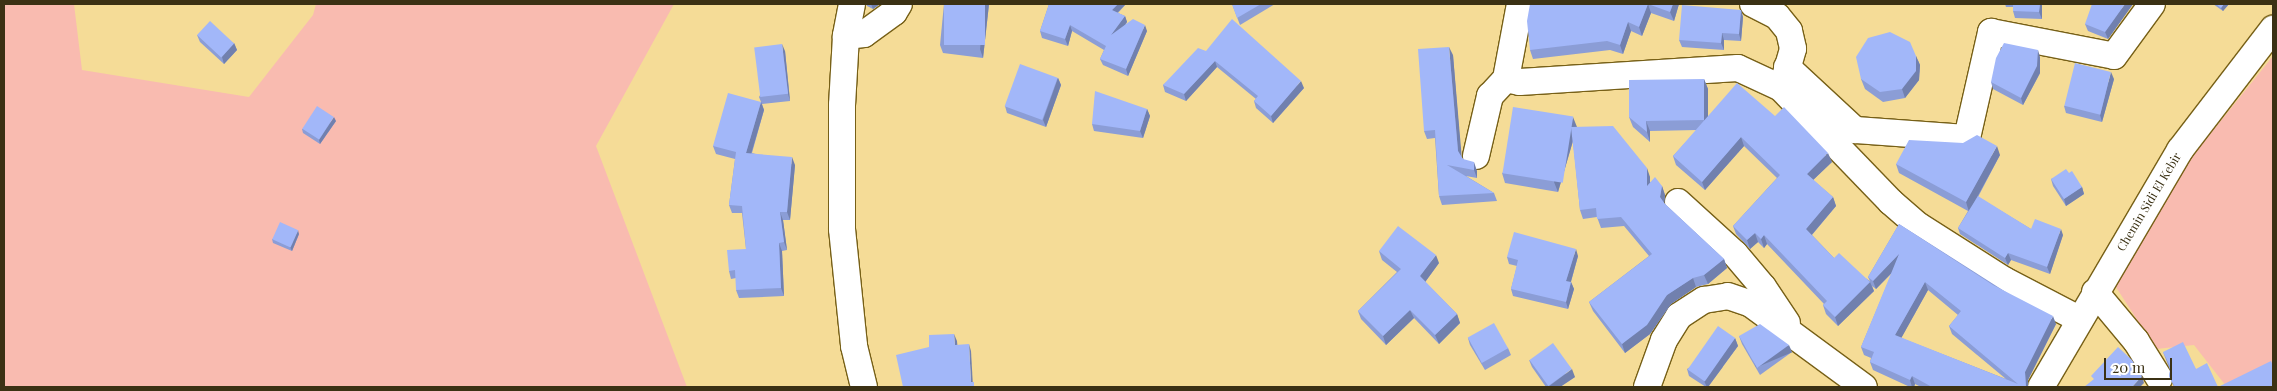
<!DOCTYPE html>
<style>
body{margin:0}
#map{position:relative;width:2277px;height:391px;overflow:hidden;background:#f5dc97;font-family:"Playfair Display",serif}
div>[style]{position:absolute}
.green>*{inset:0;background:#f9bbb0}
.roads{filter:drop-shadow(1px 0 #776017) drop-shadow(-1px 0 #776017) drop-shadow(0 1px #776017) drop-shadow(0 -1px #776017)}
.minor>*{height:26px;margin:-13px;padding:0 13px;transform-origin:13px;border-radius:13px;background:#fff}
.wall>*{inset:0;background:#8b9dd6}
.shaded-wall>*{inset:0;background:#7180ae;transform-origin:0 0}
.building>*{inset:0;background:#a2b7f9;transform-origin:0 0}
span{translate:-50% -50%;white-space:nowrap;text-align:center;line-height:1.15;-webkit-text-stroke:4.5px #fff;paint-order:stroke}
.street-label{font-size:12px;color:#3b3114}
.frame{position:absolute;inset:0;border:5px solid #3b3114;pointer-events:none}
.scale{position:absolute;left:2104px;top:358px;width:68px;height:22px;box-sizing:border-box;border:2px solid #3b3114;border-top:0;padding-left:6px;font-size:15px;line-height:18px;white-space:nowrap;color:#3b3114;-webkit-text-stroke:4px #fff;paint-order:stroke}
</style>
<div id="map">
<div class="green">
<div style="clip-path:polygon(4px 4px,74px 4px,82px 70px,249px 97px,313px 15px,316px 4px,674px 4px,596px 146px,687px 387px,4px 387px)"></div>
<div style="clip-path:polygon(2273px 56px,2273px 371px,2226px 386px,2194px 345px,2156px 349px,2112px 281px,2182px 169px)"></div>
</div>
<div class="roads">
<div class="minor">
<div style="left:852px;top:4px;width:33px;rotate:101deg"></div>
<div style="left:846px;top:36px;width:69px;rotate:93.3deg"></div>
<div style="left:842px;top:105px;width:124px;rotate:90deg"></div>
<div style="left:842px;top:229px;width:118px;rotate:84.1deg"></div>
<div style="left:854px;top:346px;width:42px;rotate:76.3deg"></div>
<div style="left:1520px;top:4px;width:76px;rotate:100.6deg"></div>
<div style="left:1506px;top:79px;width:14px;rotate:12deg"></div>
<div style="left:1520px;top:82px;width:218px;rotate:-3.7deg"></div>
<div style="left:1738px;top:68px;width:47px;rotate:24.9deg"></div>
<div style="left:1781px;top:88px;width:158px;rotate:46deg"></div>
<div style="left:1891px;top:202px;width:37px;rotate:41deg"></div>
<div style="left:1919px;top:226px;width:101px;rotate:32.4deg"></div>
<div style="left:2004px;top:280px;width:85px;rotate:27.5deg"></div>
<div style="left:1753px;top:4px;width:27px;rotate:27deg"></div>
<div style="left:1777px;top:16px;width:19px;rotate:51deg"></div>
<div style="left:1789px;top:31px;width:18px;rotate:77deg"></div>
<div style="left:1793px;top:49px;width:35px;rotate:106deg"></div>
<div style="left:846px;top:36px;width:18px;rotate:-6deg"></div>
<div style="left:864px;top:34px;width:37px;rotate:-36deg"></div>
<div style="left:894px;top:12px;width:9px;rotate:-58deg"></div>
<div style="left:1787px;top:67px;width:93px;rotate:42.8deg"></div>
<div style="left:1855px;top:130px;width:112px;rotate:4.1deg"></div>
<div style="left:1967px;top:138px;width:109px;rotate:-77.2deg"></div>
<div style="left:1991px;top:32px;width:125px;rotate:11deg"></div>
<div style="left:2114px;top:56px;width:64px;rotate:-53.8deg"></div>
<div style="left:1476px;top:156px;width:62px;rotate:-76.9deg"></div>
<div style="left:1490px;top:96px;width:23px;rotate:-47deg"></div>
<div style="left:1678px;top:202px;width:77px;rotate:42.4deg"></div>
<div style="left:1735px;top:254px;width:43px;rotate:49.7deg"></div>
<div style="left:1763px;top:287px;width:43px;rotate:56.3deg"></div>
<div style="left:2095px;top:292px;width:64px;rotate:50.1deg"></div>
<div style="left:2136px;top:341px;width:44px;rotate:58.1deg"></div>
<div style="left:1647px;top:387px;width:50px;rotate:-70.1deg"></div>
<div style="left:1664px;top:340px;width:28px;rotate:-58deg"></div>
<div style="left:1679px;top:316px;width:30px;rotate:-33deg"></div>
<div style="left:1704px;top:300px;width:24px;rotate:-9deg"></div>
<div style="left:1728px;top:296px;width:24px;rotate:19deg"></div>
<div style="left:1751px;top:304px;width:140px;rotate:36.3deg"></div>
<div style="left:2041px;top:387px;width:275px;rotate:-59.6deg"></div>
<div style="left:2180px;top:150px;width:153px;rotate:-52.5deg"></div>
</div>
</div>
<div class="wall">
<div style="clip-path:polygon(866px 4px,880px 4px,873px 9px,867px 6px)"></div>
<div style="clip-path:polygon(944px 4px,989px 4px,983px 58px,943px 53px,940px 45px)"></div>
<div style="clip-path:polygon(1049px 4px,1126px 4px,1118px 13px,1125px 16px,1127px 22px,1126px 24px,1147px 31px,1128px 76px,1103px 65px,1100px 59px,1104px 50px,1072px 31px,1068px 46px,1042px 38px,1040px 31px)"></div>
<div style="clip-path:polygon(1232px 4px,1275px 4px,1240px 25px)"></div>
<div style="clip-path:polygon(1530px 4px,1679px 4px,1674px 21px,1651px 13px,1642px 36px,1631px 31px,1623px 54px,1610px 50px,1533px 59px,1530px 50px)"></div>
<div style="clip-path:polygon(2005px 4px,2042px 4px,2042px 19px,2015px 18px,2013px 11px,2013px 7px,2006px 7px)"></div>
<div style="clip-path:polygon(2133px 4px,2108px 39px,2088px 31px,2085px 24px)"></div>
<div style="clip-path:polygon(2213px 4px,2229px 4px,2223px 11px)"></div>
<div style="clip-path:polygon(1741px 10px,1743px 17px,1741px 41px,1724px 40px,1724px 50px,1682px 47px,1679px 40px)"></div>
<div style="clip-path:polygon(197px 35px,234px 43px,237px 50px,224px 64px,200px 42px)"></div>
<div style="clip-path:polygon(785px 51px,790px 101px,762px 104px,764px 110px,752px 153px,795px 165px,790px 220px,783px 220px,787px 250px,782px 251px,784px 296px,739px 298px,736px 290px,736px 278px,731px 279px,729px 271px,746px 249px,742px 213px,732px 213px,729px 205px,735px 159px,716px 154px,713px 146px,761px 102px,759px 97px)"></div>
<div style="clip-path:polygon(1206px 51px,1304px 88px,1273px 123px,1256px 108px,1254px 101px,1256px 99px,1217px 67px,1186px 101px,1165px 92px,1163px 85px)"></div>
<div style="clip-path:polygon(1453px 55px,1461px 156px,1463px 159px,1477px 171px,1477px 178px,1466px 176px,1494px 193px,1497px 201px,1442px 205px,1439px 196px,1435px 138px,1427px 139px,1424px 131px)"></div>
<div style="clip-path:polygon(1916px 56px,1920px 65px,1919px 80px,1905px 98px,1883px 102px,1865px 89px,1861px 79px)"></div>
<div style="clip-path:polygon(2040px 57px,2040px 73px,2023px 105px,1993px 89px,1991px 82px)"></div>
<div style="clip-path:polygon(1058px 78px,1061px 85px,1046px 127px,1007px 113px,1005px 106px)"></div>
<div style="clip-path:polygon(evenodd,1704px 79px,1708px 89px,1708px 117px,1775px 116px,1832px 162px,1813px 180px,1833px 197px,1836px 206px,1812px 235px,1834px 258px,1870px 281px,1868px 277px,1899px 224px,2056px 324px,2028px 380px,2028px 387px,1921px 387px,1915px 384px,1914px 387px,1910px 387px,1873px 370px,1870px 362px,1871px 358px,1864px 355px,1861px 347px,1892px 273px,1876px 289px,1872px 286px,1874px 291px,1838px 326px,1826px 314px,1823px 305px,1824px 304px,1767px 244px,1764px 248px,1758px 242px,1750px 249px,1736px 234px,1733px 226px,1777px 178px,1744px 146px,1705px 190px,1676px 165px,1673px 156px,1697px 130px,1650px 131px,1650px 142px,1633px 127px,1629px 117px,1704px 79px,1928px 290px,1958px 315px,1949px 326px,1952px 334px,2006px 379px,1901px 338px,1928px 290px)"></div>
<div style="clip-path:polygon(2114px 79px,2102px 122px,2066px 113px,2064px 106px)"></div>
<div style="clip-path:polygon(1147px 109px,1150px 116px,1143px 138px,1094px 131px,1092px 124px)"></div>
<div style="clip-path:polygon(336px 121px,320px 144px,303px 133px,302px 129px)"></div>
<div style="clip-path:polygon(1577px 127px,1650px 177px,1650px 182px,1662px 186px,1665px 195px,1664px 203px,1724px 259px,1727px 268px,1708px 284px,1696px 287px,1671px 304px,1650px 334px,1625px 353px,1593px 311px,1589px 302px,1649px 256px,1624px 226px,1601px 228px,1597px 217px,1583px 219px,1580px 210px,1573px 141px,1558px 192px,1505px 183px,1502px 173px)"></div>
<div style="clip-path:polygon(2000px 155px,1978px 197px,2031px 229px,2063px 235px,2050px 274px,2011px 260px,2008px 265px,1960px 234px,1958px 228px,1968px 211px,1899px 173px,1896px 164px)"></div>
<div style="clip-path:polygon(2069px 173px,2082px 187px,2084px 194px,2066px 206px,2053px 186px,2051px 179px)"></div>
<div style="clip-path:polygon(299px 234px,292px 251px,273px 243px,272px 239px)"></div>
<div style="clip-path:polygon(1379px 251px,1439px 263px,1425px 282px,1457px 314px,1460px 323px,1439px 344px,1414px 318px,1386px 345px,1361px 319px,1358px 311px,1397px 272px,1382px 260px)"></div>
<div style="clip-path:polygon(1578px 256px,1571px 282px,1574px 289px,1568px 309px,1513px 296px,1511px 289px,1517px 266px,1509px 264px,1507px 257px)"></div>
<div style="clip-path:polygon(1739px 336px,1792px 352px,1760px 375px,1742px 344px)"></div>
<div style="clip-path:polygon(1468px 338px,1508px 348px,1511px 355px,1485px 370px,1470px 345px)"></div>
<div style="clip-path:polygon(1735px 338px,1738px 346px,1708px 387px,1706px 387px,1689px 376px,1687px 369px)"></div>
<div style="clip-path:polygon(2163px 352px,2196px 369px,2218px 387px,2273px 387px,2174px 387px,2169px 376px,2170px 370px)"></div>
<div style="clip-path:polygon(1529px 360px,1575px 377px,1560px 387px,1546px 387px,1532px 367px)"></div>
</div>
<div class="shaded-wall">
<div style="clip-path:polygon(871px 4px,880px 4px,873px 9px)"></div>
<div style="clip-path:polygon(985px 4px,989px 4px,983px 58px,980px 49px)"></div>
<div style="clip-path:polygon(1118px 4px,1126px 4px,1114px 16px,1112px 10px)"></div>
<div style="clip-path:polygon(1648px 4px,1651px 13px,1642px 36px,1639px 27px)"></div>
<div style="clip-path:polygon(1673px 4px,1679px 4px,1674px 21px,1670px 12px)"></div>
<div style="clip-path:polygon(2040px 4px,2042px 4px,2042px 19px,2039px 12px)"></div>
<div style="clip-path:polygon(2125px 4px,2133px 4px,2108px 39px,2105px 32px)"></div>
<div style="clip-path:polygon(2224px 4px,2229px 4px,2223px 11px,2221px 8px)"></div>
<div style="clip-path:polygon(1741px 10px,1743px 17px,1741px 41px,1739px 34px)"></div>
<div style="clip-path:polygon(1125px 16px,1127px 22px,1113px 41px,1111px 35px)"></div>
<div style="clip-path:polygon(1628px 22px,1631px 31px,1623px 54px,1620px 45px)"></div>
<div style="clip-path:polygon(1070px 25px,1072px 31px,1068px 46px,1065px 39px)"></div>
<div style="clip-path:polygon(1145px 25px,1147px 31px,1128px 76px,1126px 69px)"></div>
<div style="clip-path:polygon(1722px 33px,1724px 40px,1724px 50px,1721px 43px)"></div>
<div style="clip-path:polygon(234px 43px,237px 50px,224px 64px,222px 57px)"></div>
<div style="clip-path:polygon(782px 44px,785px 51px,790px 101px,788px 94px)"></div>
<div style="clip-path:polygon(1449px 47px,1453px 55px,1462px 160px,1458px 151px)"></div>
<div style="clip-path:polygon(2038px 50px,2040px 57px,2040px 73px,2023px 105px,2021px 98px)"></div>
<div style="clip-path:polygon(1916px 56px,1920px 65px,1919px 80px,1905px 98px,1902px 89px)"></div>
<div style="clip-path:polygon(1215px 61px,1217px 67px,1186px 101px,1184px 94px)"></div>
<div style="clip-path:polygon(2111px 72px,2114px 79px,2102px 122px,2100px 115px)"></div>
<div style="clip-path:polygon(1058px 78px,1061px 85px,1046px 127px,1043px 120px)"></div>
<div style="clip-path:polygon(1704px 79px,1708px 89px,1708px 130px,1704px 120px)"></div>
<div style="clip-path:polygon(1301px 81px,1304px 88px,1273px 123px,1271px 116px)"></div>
<div style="clip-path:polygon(761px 102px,764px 110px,749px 161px,746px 153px)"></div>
<div style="clip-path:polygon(1147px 109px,1150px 116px,1143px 138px,1140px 131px)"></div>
<div style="clip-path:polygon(334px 117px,336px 121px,320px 144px,319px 140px)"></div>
<div style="clip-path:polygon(1573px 117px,1577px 127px,1558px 192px,1554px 182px)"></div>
<div style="clip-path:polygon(1646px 121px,1650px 131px,1650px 142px,1647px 132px)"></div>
<div style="clip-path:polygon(1741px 137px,1744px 146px,1705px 190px,1702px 182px)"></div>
<div style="clip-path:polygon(1997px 146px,2000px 155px,1969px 212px,1966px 202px)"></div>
<div style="clip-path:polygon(1828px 153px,1832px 162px,1810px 183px,1807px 174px)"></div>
<div style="clip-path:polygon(792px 157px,795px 165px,790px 220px,787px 212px)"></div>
<div style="clip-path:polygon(1474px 162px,1477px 171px,1477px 178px,1474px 170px)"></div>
<div style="clip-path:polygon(1647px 168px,1650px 177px,1650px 195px,1647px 186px)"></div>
<div style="clip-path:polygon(1662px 186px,1665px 195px,1664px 206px,1660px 197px)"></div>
<div style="clip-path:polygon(2082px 187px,2084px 194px,2066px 206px,2064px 199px)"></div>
<div style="clip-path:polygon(1833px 197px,1836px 206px,1809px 238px,1806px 229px)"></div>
<div style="clip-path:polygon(780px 212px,783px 220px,787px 250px,784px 242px)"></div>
<div style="clip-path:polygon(2061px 229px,2063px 235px,2050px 274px,2047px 267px)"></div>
<div style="clip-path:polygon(298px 230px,299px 234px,292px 251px,290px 247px)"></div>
<div style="clip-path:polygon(1755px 233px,1758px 242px,1750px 249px,1747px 240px)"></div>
<div style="clip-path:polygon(1764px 235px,1767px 244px,1764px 248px,1761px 239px)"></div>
<div style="clip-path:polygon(779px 243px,782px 251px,784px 296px,781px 288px)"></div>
<div style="clip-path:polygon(1576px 249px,1578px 256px,1569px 288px,1566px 281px)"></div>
<div style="clip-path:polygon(2008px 253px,2011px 260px,2008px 265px,2005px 258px)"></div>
<div style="clip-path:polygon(1899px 254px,1902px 262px,1876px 289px,1873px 281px)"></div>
<div style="clip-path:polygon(1436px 255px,1439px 263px,1423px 285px,1420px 276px)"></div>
<div style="clip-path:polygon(1724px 259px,1727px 268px,1708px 284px,1704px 275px)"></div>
<div style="clip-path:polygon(1693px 278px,1696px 287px,1671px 304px,1650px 334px,1625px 353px,1622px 344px,1667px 295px)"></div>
<div style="clip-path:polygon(1571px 282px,1574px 289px,1568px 309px,1566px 302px)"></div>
<div style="clip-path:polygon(1870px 282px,1874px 291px,1838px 326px,1835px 317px)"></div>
<div style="clip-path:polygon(1925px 282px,1928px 290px,1898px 344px,1895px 335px)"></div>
<div style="clip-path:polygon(1410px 310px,1414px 318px,1386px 345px,1383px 336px)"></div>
<div style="clip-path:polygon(1457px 314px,1460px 323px,1439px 344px,1435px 335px)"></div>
<div style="clip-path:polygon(2053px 316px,2056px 324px,2028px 380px,2028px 387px,2026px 387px,2025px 372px)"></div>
<div style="clip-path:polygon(954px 334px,957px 341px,958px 352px,955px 345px)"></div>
<div style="clip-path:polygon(1735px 338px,1738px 346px,1708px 387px,1707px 387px,1704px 381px)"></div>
<div style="clip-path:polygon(969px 344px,971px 351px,973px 387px,971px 382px)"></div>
<div style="left:1789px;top:345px;width:8px;height:39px;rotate:67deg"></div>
<div style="clip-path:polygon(1572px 369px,1575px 377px,1560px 387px,1548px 387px)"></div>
<div style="clip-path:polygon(1912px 376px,1915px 384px,1914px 387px,1912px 387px,1910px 380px)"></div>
<div style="clip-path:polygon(2142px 376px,2144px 383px,2140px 387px,2132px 387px)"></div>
</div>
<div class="building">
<div style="left:944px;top:4px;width:41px;height:41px"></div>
<div style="clip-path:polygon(1049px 4px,1118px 4px,1112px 10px,1125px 16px,1111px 35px,1133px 19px,1145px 25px,1126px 69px,1100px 59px,1106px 46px,1070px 25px,1065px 39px,1040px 31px)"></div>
<div style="clip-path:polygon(1232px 4px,1261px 4px,1237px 18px)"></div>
<div style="clip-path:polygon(1530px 4px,1673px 4px,1670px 12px,1648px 4px,1639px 27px,1628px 22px,1620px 45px,1607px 41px,1530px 50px,1527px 21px)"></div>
<div style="clip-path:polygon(2013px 4px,2040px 4px,2039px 12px,2013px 11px)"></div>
<div style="clip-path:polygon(2092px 4px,2125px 4px,2105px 32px,2085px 24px)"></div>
<div style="clip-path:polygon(2216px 4px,2224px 4px,2221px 8px)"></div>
<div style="clip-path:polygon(1682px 5px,1741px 10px,1739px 34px,1722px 33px,1721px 43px,1679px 40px)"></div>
<div style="clip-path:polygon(1232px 19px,1301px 81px,1271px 116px,1254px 101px,1258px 96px,1215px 61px,1184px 94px,1163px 85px,1198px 48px,1206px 51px)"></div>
<div style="left:210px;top:21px;width:33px;height:19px;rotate:43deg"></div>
<div style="clip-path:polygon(1890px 32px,1910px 42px,1916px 56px,1916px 71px,1902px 89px,1880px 92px,1861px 79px,1856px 57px,1868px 38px)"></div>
<div style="clip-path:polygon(2004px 43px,2038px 50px,2037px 66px,2021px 98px,1991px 82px,1996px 58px)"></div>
<div style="left:782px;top:44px;width:50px;height:28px;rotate:83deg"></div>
<div style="clip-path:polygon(1449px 47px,1458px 151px,1463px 159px,1474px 162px,1474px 170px,1447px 165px,1494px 193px,1439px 196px,1435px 130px,1424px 131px,1418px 49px)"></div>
<div style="left:2075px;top:63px;width:37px;height:44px;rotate:14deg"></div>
<div style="left:1020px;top:64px;width:40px;height:45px;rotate:20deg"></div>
<div style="clip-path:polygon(1704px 79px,1704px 120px,1646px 121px,1647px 132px,1629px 117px,1629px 80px)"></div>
<div style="clip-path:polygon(1737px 83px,1775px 116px,1784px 107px,1828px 153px,1807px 174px,1833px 197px,1806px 229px,1834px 258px,1839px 253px,1870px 282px,1835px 317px,1823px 305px,1827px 301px,1764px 235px,1761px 239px,1755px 233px,1747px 240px,1733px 226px,1780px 175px,1741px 137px,1702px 182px,1673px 156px)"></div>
<div style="clip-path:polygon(1095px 91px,1147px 109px,1140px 131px,1092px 124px)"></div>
<div style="clip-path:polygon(728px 93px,761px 102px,746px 153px,792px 157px,787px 212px,780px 212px,784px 242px,779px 243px,781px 288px,736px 290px,735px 270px,729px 271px,727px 250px,746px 249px,742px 206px,729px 205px,736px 152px,713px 146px)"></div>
<div style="left:317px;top:106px;width:20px;height:27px;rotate:33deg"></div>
<div style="left:1513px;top:107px;width:61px;height:67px;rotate:9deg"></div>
<div style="clip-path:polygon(1613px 126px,1647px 168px,1647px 186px,1655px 177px,1662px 186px,1660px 197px,1665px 204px,1724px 259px,1704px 275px,1693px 278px,1667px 295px,1647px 325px,1622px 344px,1589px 302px,1652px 254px,1621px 217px,1597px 219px,1596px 208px,1580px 210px,1571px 127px)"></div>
<div style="clip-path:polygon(1977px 135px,1997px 146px,1966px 202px,1896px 164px,1909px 140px,1963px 143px)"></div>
<div style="clip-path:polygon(2066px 169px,2069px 173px,2072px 171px,2082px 187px,2064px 199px,2051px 179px)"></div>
<div style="clip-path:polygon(1978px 196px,2031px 229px,2035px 219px,2061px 229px,2047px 267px,2008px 253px,2005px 258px,1958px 228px)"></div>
<div style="left:280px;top:222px;width:20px;height:19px;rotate:24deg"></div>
<div style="clip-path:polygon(evenodd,1899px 224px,1993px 285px,2053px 316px,2025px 372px,2026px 387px,1932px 387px,1912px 376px,1910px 380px,1870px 362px,1874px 352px,1861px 347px,1899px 254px,1873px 281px,1868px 277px,1899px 224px,1925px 282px,1961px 311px,1949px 326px,2018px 384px,1895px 335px,1925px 282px)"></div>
<div style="clip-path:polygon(1398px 226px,1436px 255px,1420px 276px,1457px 314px,1435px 335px,1410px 310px,1383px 336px,1358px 311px,1401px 269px,1379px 251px)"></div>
<div style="clip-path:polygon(1514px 232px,1576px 249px,1566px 281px,1571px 282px,1566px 302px,1511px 289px,1518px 260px,1507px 257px)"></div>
<div style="left:1494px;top:323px;width:29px;height:30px;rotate:61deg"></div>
<div style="clip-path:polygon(1760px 324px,1789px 345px,1757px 368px,1739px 336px)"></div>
<div style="left:1718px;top:326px;width:21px;height:53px;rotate:35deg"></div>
<div style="clip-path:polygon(954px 334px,955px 345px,969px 344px,971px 382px,974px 382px,974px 387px,903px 387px,896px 355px,929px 347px,929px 335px)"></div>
<div style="clip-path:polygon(2183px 342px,2196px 369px,2207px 363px,2218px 387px,2271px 361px,2273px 366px,2273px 387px,2175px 387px,2169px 376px,2171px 368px,2163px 352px)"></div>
<div style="left:1553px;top:343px;width:32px;height:29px;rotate:54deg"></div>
<div style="clip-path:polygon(2118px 347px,2132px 360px,2142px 376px,2132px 387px,2084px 387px,2094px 379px,2091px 376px)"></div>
</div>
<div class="street-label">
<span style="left:2149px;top:202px;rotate:-59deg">Chemin Sidi El Kebir</span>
</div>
<div class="frame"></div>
<div class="scale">20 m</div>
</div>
